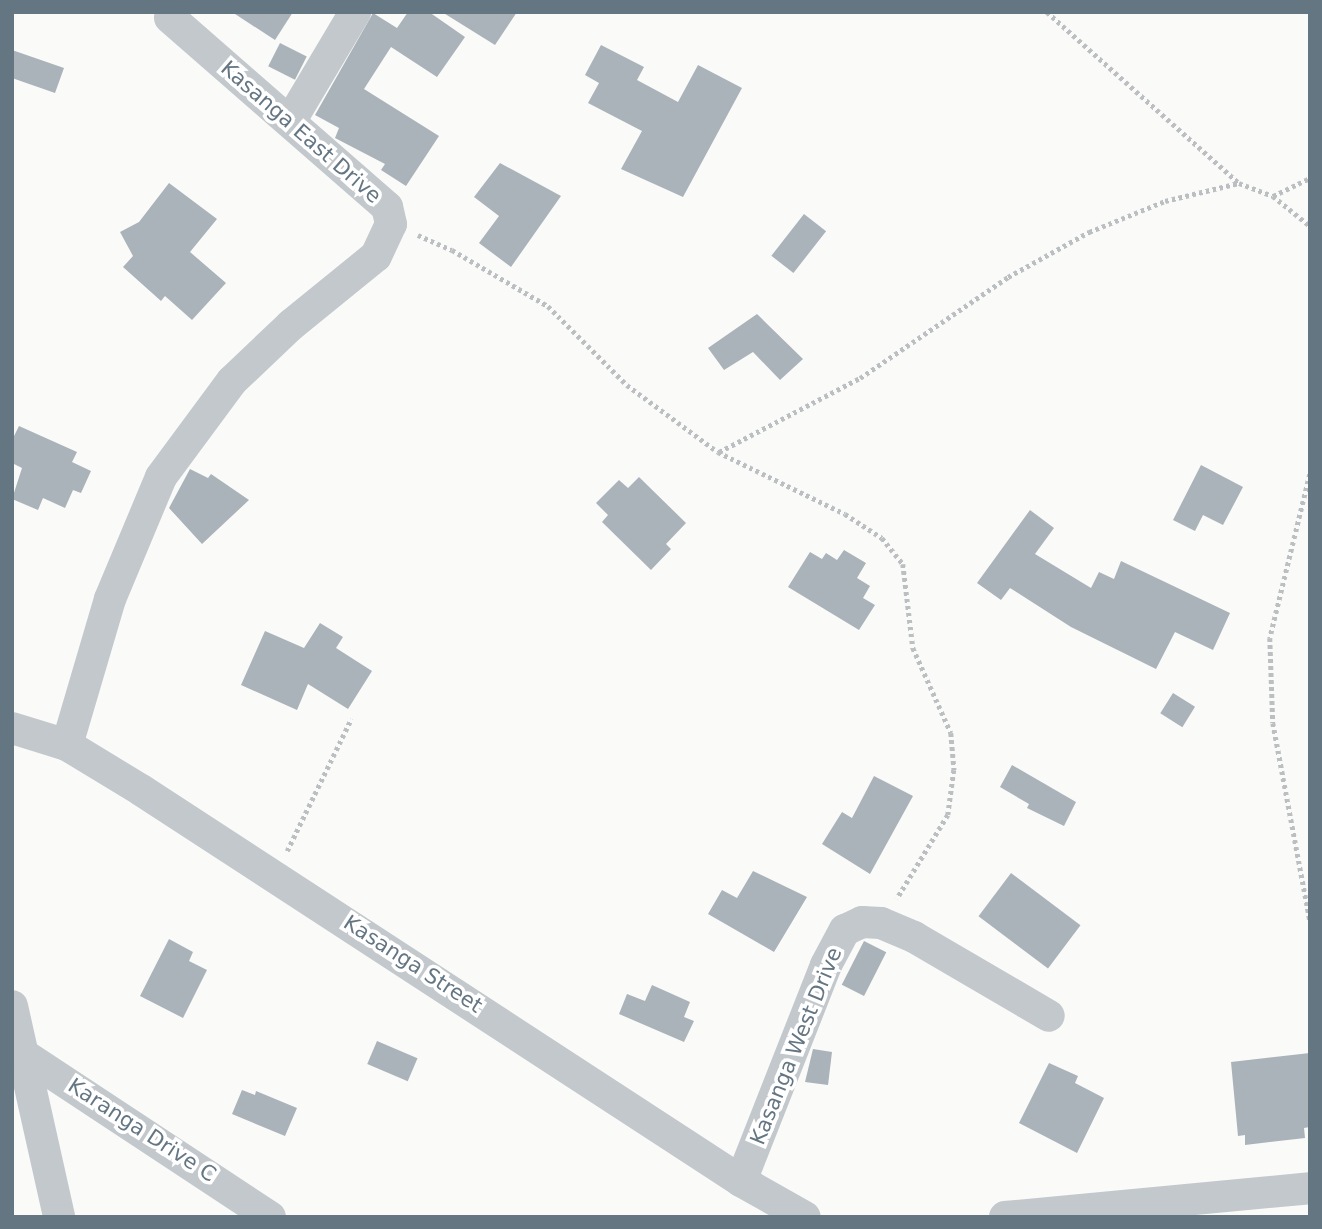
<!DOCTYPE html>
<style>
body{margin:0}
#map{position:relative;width:1322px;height:1229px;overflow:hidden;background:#fafaf8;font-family:"DejaVu Sans",sans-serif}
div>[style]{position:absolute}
.building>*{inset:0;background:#aab3b9;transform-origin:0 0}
.path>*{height:4.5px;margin-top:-2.25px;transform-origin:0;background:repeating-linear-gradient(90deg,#bbbfc2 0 3.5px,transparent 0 7px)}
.minor>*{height:32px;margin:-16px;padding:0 16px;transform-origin:16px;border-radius:16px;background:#c3c8cc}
span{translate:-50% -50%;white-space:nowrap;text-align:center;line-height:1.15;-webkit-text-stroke:7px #fff;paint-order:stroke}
.street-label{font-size:21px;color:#657683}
.frame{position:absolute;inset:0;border:14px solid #657683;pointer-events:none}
</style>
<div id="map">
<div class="building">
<div style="clip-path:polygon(232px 12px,293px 12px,275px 40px)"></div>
<div style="clip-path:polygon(408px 12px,429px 12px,465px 37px,437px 77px,391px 47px,364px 89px,439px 136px,406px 186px,381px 170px,385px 164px,335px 138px,339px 128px,315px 115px,373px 13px,397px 28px)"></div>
<div style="clip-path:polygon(442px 12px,517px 12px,495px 45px)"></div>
<div style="left:280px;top:43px;width:30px;height:26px;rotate:27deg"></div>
<div style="clip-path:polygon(601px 45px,644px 67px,637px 80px,678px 102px,698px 65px,742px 88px,683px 197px,621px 169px,642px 131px,588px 103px,599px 83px,585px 75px)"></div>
<div style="clip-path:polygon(12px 50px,64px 68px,55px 93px,12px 78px)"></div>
<div style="clip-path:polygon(500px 163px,561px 196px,511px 267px,479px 243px,499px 216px,474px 197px)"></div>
<div style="clip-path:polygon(169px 183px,217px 219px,190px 252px,226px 283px,192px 320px,165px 296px,161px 301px,123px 267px,133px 256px,120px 232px,139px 222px)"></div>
<div style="left:804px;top:214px;width:28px;height:53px;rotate:38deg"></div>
<div style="clip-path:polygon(757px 314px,803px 359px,780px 380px,753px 352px,724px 370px,708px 348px)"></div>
<div style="clip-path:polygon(19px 426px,77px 452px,72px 462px,91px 471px,81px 493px,73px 490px,65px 508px,43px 498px,38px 510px,12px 499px,22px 468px,12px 463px,12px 440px)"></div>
<div style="clip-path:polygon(1201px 465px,1243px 487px,1223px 525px,1203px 515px,1195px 531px,1173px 520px)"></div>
<div style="clip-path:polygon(190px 469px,208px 478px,211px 474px,249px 500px,202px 544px,169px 508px)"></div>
<div style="clip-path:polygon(639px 477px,686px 523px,666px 544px,671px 549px,651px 570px,602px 522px,608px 515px,596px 503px,619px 480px,628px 488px)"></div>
<div style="clip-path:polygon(1030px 510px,1054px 528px,1035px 554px,1091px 588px,1099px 572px,1114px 579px,1121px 561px,1230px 613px,1213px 650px,1175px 632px,1156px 669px,1071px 627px,1010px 588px,1001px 600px,977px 583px)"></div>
<div style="clip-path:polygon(844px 550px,866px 563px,857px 578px,870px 586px,863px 598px,875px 605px,859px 630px,788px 587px,810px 552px,822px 559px,826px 553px,837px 560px)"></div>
<div style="clip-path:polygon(320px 623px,343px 637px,336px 648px,372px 671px,348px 709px,308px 684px,297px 710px,241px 685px,265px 631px,304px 648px)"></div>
<div style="left:1173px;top:693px;width:26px;height:24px;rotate:32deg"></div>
<div style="clip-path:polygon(1012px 765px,1076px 802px,1064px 826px,1027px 808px,1029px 804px,1000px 787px)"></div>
<div style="clip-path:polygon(874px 776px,913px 796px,870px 874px,822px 844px,842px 812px,852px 818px)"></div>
<div style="clip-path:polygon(753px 871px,807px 897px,774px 952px,708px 914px,722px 890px,737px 898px)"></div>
<div style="left:1011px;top:873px;width:87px;height:54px;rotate:37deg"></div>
<div style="clip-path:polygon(169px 939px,193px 952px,189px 961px,207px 970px,183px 1018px,140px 996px)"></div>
<div style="left:864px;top:941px;width:25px;height:49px;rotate:27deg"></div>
<div style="clip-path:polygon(652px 985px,690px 1002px,684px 1017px,694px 1021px,684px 1042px,619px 1014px,627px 994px,645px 1001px)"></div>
<div style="left:377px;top:1041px;width:44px;height:25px;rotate:23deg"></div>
<div style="clip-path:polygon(813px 1049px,832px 1052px,828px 1085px,805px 1082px)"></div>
<div style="clip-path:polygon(1310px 1053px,1310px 1127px,1304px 1128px,1305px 1138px,1245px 1145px,1245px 1135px,1238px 1136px,1231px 1062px)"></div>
<div style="clip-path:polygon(1049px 1063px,1078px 1076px,1075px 1083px,1104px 1098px,1077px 1153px,1019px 1123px)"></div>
<div style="clip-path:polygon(242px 1090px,255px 1095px,256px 1091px,297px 1108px,285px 1136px,232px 1114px)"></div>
</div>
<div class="path">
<div style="left:1047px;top:12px;width:257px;rotate:41.7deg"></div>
<div style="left:1273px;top:196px;width:41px;rotate:-25.9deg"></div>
<div style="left:418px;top:235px;width:37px;rotate:24deg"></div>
<div style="left:452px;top:250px;width:111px;rotate:30.3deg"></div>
<div style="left:548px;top:306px;width:112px;rotate:45deg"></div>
<div style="left:627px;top:385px;width:113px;rotate:36.4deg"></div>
<div style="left:718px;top:452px;width:141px;rotate:26deg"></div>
<div style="left:845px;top:514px;width:44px;rotate:33deg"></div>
<div style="left:882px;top:538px;width:33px;rotate:51deg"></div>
<div style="left:903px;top:564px;width:85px;rotate:83.2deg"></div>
<div style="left:913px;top:648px;width:93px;rotate:65.9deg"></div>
<div style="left:951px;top:733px;width:37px;rotate:85deg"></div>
<div style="left:954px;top:770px;width:45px;rotate:97.6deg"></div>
<div style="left:948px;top:815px;width:98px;rotate:121.3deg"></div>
<div style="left:719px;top:452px;width:159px;rotate:-27.7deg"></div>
<div style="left:860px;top:378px;width:179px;rotate:-34.3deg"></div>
<div style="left:1008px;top:277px;width:93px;rotate:-29.1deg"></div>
<div style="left:1089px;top:232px;width:82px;rotate:-22.2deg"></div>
<div style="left:1165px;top:201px;width:76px;rotate:-13.7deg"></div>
<div style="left:1239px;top:183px;width:36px;rotate:21deg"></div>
<div style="left:1273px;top:196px;width:48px;rotate:39deg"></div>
<div style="left:1310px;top:474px;width:169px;rotate:103.7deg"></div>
<div style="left:1270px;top:638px;width:85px;rotate:88deg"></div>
<div style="left:1273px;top:723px;width:201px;rotate:79.4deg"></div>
<div style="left:287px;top:851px;width:147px;rotate:-64.1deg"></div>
</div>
<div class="minor">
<div style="left:291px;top:120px;width:126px;rotate:-59.3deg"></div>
<div style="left:12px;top:728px;width:58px;rotate:17.2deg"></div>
<div style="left:67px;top:745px;width:87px;rotate:31.3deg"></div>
<div style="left:141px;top:790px;width:716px;rotate:33.09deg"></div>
<div style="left:741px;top:1181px;width:73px;rotate:29.4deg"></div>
<div style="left:67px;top:745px;width:152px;rotate:-73.6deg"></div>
<div style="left:110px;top:599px;width:132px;rotate:-67.3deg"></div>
<div style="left:161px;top:477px;width:119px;rotate:-53.5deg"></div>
<div style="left:232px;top:381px;width:81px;rotate:-43.5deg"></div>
<div style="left:291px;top:325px;width:109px;rotate:-39.1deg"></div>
<div style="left:376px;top:256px;width:35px;rotate:-65deg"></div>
<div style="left:391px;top:224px;width:17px;rotate:-103deg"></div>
<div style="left:387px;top:207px;width:288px;rotate:-138.9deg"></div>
<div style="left:12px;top:1006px;width:216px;rotate:77.4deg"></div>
<div style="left:12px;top:1047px;width:309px;rotate:33.4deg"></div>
<div style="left:741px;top:1181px;width:232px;rotate:-68.5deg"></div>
<div style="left:826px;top:965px;width:40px;rotate:-62deg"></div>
<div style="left:845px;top:930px;width:19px;rotate:-25deg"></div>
<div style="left:862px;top:922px;width:19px;rotate:3deg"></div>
<div style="left:881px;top:923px;width:36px;rotate:23deg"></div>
<div style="left:914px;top:937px;width:156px;rotate:30.3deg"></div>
<div style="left:1005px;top:1217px;width:306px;rotate:-5.4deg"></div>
</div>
<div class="street-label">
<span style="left:301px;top:132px;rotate:41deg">Kasanga East Drive</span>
<span style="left:413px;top:964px;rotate:33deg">Kasanga Street</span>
<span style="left:796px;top:1046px;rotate:-68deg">Kasanga West Drive</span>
<span style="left:142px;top:1130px;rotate:33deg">Karanga Drive C</span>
</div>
<div class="frame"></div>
</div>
